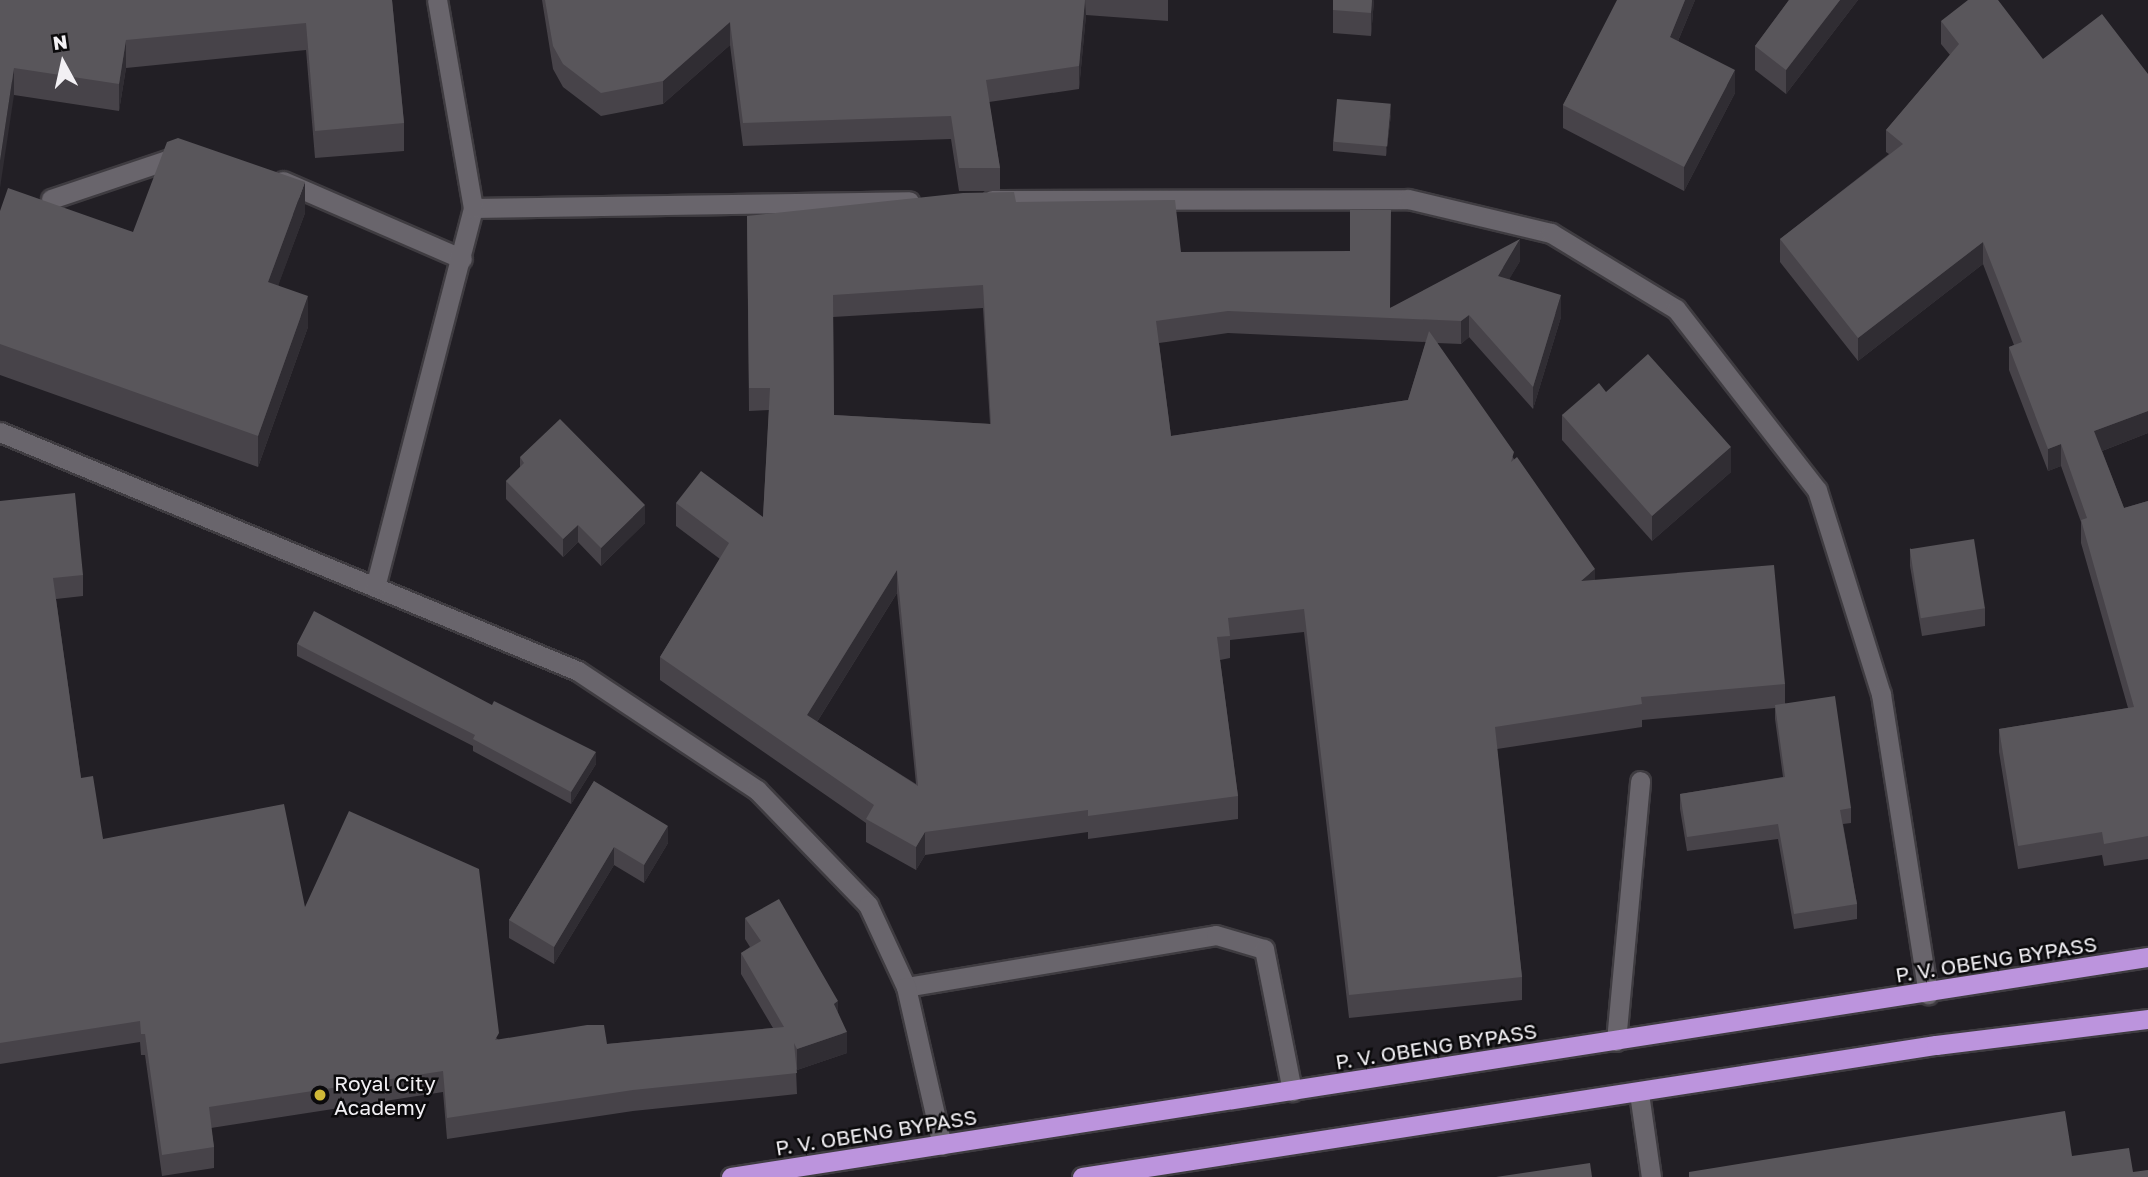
<!DOCTYPE html>
<style>
body{margin:0}
#map{position:relative;width:2148px;height:1177px;overflow:hidden;background:#221f25;font-family:"Golos Text",sans-serif}
div>[style]{position:absolute}
.roads{filter:drop-shadow(2px 0 #3f3c41) drop-shadow(-2px 0 #3f3c41) drop-shadow(0 2px #3f3c41) drop-shadow(0 -2px #3f3c41)}
.service>*{height:19px;margin:-9.5px;padding:0 9.5px;transform-origin:9.5px;border-radius:9.5px;background:#69656c}
.minor>*{height:19px;margin:-9.5px;padding:0 9.5px;transform-origin:9.5px;border-radius:9.5px;background:#69656c}
.trunk>*{height:19px;margin:-9.5px;padding:0 9.5px;transform-origin:9.5px;border-radius:9.5px;background:#bc94dd}
.wall>*{inset:0;background:#474349}
.shaded-wall>*{inset:0;background:#302d33}
.building>*{inset:0;background:#59565b;transform-origin:0 0}
.dots>*{width:19px;height:19px;translate:-50% -50%;box-sizing:border-box;border:4px solid #0b0a0c;border-radius:50%}
span{translate:-50% -50%;white-space:nowrap;text-align:center;line-height:1.15;-webkit-text-stroke:5px #0b0a0c;paint-order:stroke}
.street-label{font-size:21px;color:#f2f0f4}
.poi-label{font-size:21px;color:#f2f0f4}
.left{translate:0 -50%;text-align:left}
.north{position:absolute;left:28px;top:28px;width:70px;height:70px;-webkit-text-stroke:5px #0b0a0c;paint-order:stroke;rotate:352deg;font-size:19px;font-weight:700;line-height:28px;text-align:center;color:#f2f0f4}
.north::after{content:'';display:block;margin:auto;width:24px;height:32px;background:#f2f0f4;clip-path:polygon(50% 0,100% 100%,50% 72%,0 100%)}
</style>
<div id="map">
<div class="roads">
<div class="service">
<div style="left:283px;top:181px;width:195px;rotate:23.5deg"></div>
<div style="left:51px;top:199px;width:138px;rotate:-18.6deg"></div>
<div style="left:906px;top:987px;width:314px;rotate:-9.5deg"></div>
<div style="left:1216px;top:935px;width:50px;rotate:16.3deg"></div>
<div style="left:1264px;top:949px;width:145px;rotate:78.8deg"></div>
</div>
<div class="minor">
<div style="left:992px;top:200px;width:416px;rotate:-0.1deg"></div>
<div style="left:1408px;top:199px;width:147px;rotate:13.4deg"></div>
<div style="left:1551px;top:233px;width:146px;rotate:31.3deg"></div>
<div style="left:1676px;top:309px;width:229px;rotate:52.1deg"></div>
<div style="left:1817px;top:490px;width:214px;rotate:72.6deg"></div>
<div style="left:1881px;top:694px;width:304px;rotate:81.1deg"></div>
<div style="left:473px;top:208px;width:436px;rotate:-0.9deg"></div>
<div style="left:0;top:432px;width:625px;rotate:22.46deg"></div>
<div style="left:578px;top:671px;width:215px;rotate:33.6deg"></div>
<div style="left:757px;top:790px;width:160px;rotate:46deg"></div>
<div style="left:868px;top:905px;width:90px;rotate:65.1deg"></div>
<div style="left:906px;top:987px;width:162px;rotate:77.2deg"></div>
<div style="left:375px;top:587px;width:391px;rotate:-75.5deg"></div>
<div style="left:473px;top:208px;width:211px;rotate:-99.8deg"></div>
<div style="left:1616px;top:1041px;width:261px;rotate:-84.7deg"></div>
<div style="left:1639px;top:1093px;width:85px;rotate:81.9deg"></div>
</div>
<div class="trunk">
<div style="left:731px;top:1177px;width:1434px;rotate:-8.83deg"></div>
<div style="left:1082px;top:1177px;width:864px;rotate:-8.79deg"></div>
<div style="left:1936px;top:1045px;width:214px;rotate:-7deg"></div>
</div>
</div>
<div class="wall">
<div style="clip-path:polygon(0 0,392px 0,404px 123px,404px 151px,315px 158px,306px 50px,126px 68px,119px 111px,14px 95px)"></div>
<div style="clip-path:polygon(542px 0,1168px 0,1168px 21px,1086px 15px,1079px 89px,989px 102px,1000px 168px,1000px 191px,959px 191px,951px 139px,743px 146px,730px 45px,663px 104px,601px 116px,563px 87px,553px 69px)"></div>
<div style="clip-path:polygon(1374px 0,1371px 36px,1333px 33px,1333px 10px)"></div>
<div style="clip-path:polygon(1618px 0,1695px 0,1678px 41px,1735px 93px,1684px 191px,1563px 128px,1563px 105px)"></div>
<div style="clip-path:polygon(1789px 0,1858px 0,1786px 94px,1755px 70px,1755px 46px)"></div>
<div style="clip-path:polygon(1941px 21px,2043px 59px,2148px 74px,2148px 433px,2102px 451px,2124px 508px,2148px 501px,2148px 859px,2104px 866px,2102px 855px,2018px 869px,1999px 752px,1999px 729px,2128px 708px,2081px 543px,2081px 522px,2061px 466px,2048px 471px,2009px 370px,2009px 347px,2014px 345px,1983px 264px,1858px 361px,1780px 262px,1780px 239px,1889px 154px,1886px 152px,1886px 130px,1950px 55px,1941px 44px)"></div>
<div style="clip-path:polygon(1391px 114px,1386px 156px,1333px 151px,1333px 142px)"></div>
<div style="clip-path:polygon(evenodd,1016px 202px,1181px 252px,1390px 308px,1520px 261px,1509px 279px,1561px 317px,1533px 409px,1469px 337px,1461px 344px,1437px 343px,1514px 459px,1595px 580px,1785px 684px,1785px 703px,1851px 808px,1851px 823px,1843px 824px,1857px 904px,1857px 919px,1794px 929px,1778px 839px,1687px 851px,1680px 809px,1680px 794px,1783px 777px,1775px 719px,1775px 708px,1642px 720px,1642px 727px,1497px 749px,1522px 977px,1522px 1000px,1349px 1018px,1304px 632px,1230px 640px,1230px 658px,1220px 660px,1238px 796px,1238px 819px,1088px 839px,1088px 832px,925px 855px,916px 870px,866px 842px,866px 823px,660px 680px,660px 657px,720px 559px,676px 526px,676px 503px,763px 517px,769px 410px,749px 411px,747px 216px,1016px 202px,983px 308px,990px 424px,834px 415px,833px 317px,983px 308px,1016px 202px,1228px 333px,1426px 342px,1408px 400px,1171px 436px,1159px 343px,1228px 333px,1016px 202px,897px 593px,916px 784px,817px 722px,897px 593px)"></div>
<div style="clip-path:polygon(0 211px,133px 232px,305px 213px,278px 285px,308px 327px,258px 467px,0 375px)"></div>
<div style="clip-path:polygon(1606px 392px,1731px 472px,1652px 541px,1562px 440px,1562px 415px)"></div>
<div style="clip-path:polygon(520px 457px,645px 523px,601px 566px,578px 542px,563px 557px,506px 499px,506px 481px,520px 467px)"></div>
<div style="clip-path:polygon(0 501px,83px 575px,83px 596px,56px 599px,81px 778px,103px 839px,305px 907px,499px 1040px,607px 1044px,773px 1028px,741px 974px,741px 953px,750px 947px,745px 939px,745px 918px,838px 1013px,847px 1053px,797px 1070px,796px 1069px,797px 1094px,633px 1111px,447px 1139px,443px 1092px,211px 1128px,214px 1147px,214px 1168px,162px 1176px,145px 1055px,141px 1055px,140px 1042px,0 1064px)"></div>
<div style="clip-path:polygon(1910px 548px,1985px 608px,1985px 626px,1922px 636px,1910px 566px)"></div>
<div style="clip-path:polygon(297px 644px,596px 764px,571px 804px,473px 751px,473px 746px,297px 656px)"></div>
<div style="clip-path:polygon(594px 781px,668px 843px,644px 883px,614px 865px,554px 964px,509px 938px,509px 920px)"></div>
</div>
<div class="shaded-wall">
<div style="clip-path:polygon(1085px 0,1086px 15px,1079px 89px,1079px 66px)"></div>
<div style="clip-path:polygon(1372px 0,1374px 0,1371px 36px,1371px 13px)"></div>
<div style="clip-path:polygon(1685px 0,1695px 0,1670px 60px,1670px 37px)"></div>
<div style="clip-path:polygon(1840px 0,1858px 0,1786px 94px,1786px 70px)"></div>
<div style="clip-path:polygon(730px 22px,730px 45px,663px 104px,663px 81px)"></div>
<div style="clip-path:polygon(126px 40px,126px 68px,119px 111px,119px 84px)"></div>
<div style="clip-path:polygon(14px 68px,14px 95px,0 188px,0 161px)"></div>
<div style="clip-path:polygon(1735px 70px,1735px 93px,1684px 191px,1684px 167px)"></div>
<div style="clip-path:polygon(1391px 104px,1391px 114px,1386px 156px,1386px 147px)"></div>
<div style="clip-path:polygon(305px 182px,305px 213px,268px 313px,268px 282px)"></div>
<div style="clip-path:polygon(1520px 239px,1520px 261px,1498px 298px,1498px 276px)"></div>
<div style="clip-path:polygon(1983px 242px,1983px 264px,1858px 361px,1858px 338px)"></div>
<div style="clip-path:polygon(1561px 295px,1561px 317px,1533px 409px,1533px 387px)"></div>
<div style="clip-path:polygon(308px 296px,308px 327px,258px 467px,258px 436px)"></div>
<div style="clip-path:polygon(1469px 315px,1469px 337px,1461px 344px,1461px 321px)"></div>
<div style="clip-path:polygon(2148px 411px,2148px 433px,2094px 454px,2094px 431px)"></div>
<div style="clip-path:polygon(2061px 444px,2061px 466px,2048px 471px,2048px 449px)"></div>
<div style="clip-path:polygon(1731px 447px,1731px 472px,1652px 541px,1652px 516px)"></div>
<div style="clip-path:polygon(645px 505px,645px 523px,601px 566px,601px 548px)"></div>
<div style="clip-path:polygon(578px 525px,578px 542px,563px 557px,563px 539px)"></div>
<div style="clip-path:polygon(1595px 569px,1595px 591px,1581px 581px)"></div>
<div style="clip-path:polygon(897px 570px,897px 593px,807px 738px,807px 715px)"></div>
<div style="clip-path:polygon(596px 752px,596px 764px,571px 804px,571px 792px)"></div>
<div style="clip-path:polygon(668px 826px,668px 843px,644px 883px,644px 865px)"></div>
<div style="clip-path:polygon(925px 832px,925px 855px,916px 870px,916px 847px)"></div>
<div style="clip-path:polygon(614px 847px,614px 865px,554px 964px,554px 947px)"></div>
<div style="clip-path:polygon(838px 1001px,838px 1022px,834px 1004px)"></div>
<div style="clip-path:polygon(847px 1032px,847px 1053px,797px 1070px,797px 1049px)"></div>
</div>
<div class="building">
<div style="clip-path:polygon(0 0,392px 0,404px 123px,315px 131px,306px 23px,126px 40px,119px 84px,14px 68px,0 161px)"></div>
<div style="clip-path:polygon(545px 0,1085px 0,1079px 66px,986px 80px,1000px 168px,959px 168px,951px 116px,743px 123px,730px 22px,663px 81px,601px 93px,563px 64px,553px 46px)"></div>
<div style="clip-path:polygon(1333px 0,1372px 0,1371px 13px,1333px 10px)"></div>
<div style="clip-path:polygon(1617px 0,1685px 0,1670px 37px,1735px 70px,1684px 167px,1563px 105px)"></div>
<div style="clip-path:polygon(1789px 0,1840px 0,1786px 70px,1755px 46px)"></div>
<div style="clip-path:polygon(1968px 0,1998px 0,2043px 59px,2102px 14px,2148px 74px,2148px 411px,2094px 431px,2124px 508px,2148px 501px,2148px 836px,2104px 844px,2102px 832px,2018px 846px,1999px 729px,2134px 707px,2081px 520px,2087px 518px,2061px 444px,2048px 449px,2009px 347px,2022px 342px,1983px 242px,1858px 338px,1780px 239px,1903px 144px,1886px 130px,1959px 44px,1941px 21px)"></div>
<div style="left:1337px;top:99px;width:54px;height:43px;rotate:5deg"></div>
<div style="clip-path:polygon(178px 138px,305px 182px,268px 282px,308px 296px,258px 436px,0 344px,0 211px,8px 188px,133px 232px,167px 142px)"></div>
<div style="clip-path:polygon(evenodd,1014px 192px,1016px 202px,1175px 200px,1181px 252px,1350px 251px,1350px 210px,1391px 210px,1390px 308px,1520px 239px,1498px 276px,1561px 295px,1533px 387px,1469px 315px,1461px 321px,1228px 311px,1156px 321px,1171px 436px,1408px 400px,1429px 331px,1514px 452px,1511px 462px,1517px 457px,1595px 569px,1581px 581px,1774px 565px,1785px 684px,1641px 697px,1642px 704px,1495px 727px,1522px 977px,1349px 995px,1304px 609px,1228px 618px,1230px 636px,1217px 637px,1238px 796px,1088px 816px,1088px 810px,925px 832px,916px 847px,866px 819px,874px 805px,660px 657px,729px 543px,676px 503px,701px 471px,763px 517px,770px 388px,749px 388px,747px 216px,963px 193px,1014px 192px,983px 285px,991px 424px,834px 415px,833px 295px,983px 285px,1014px 192px,897px 570px,918px 786px,807px 715px,897px 570px)"></div>
<div style="clip-path:polygon(1648px 354px,1731px 447px,1652px 516px,1562px 415px,1599px 383px,1606px 392px)"></div>
<div style="clip-path:polygon(560px 419px,645px 505px,601px 548px,578px 525px,563px 539px,506px 481px,524px 463px,520px 457px)"></div>
<div style="clip-path:polygon(75px 493px,83px 575px,53px 578px,81px 778px,93px 776px,103px 839px,284px 804px,305px 907px,349px 811px,479px 869px,499px 1033px,495px 1040px,587px 1025px,604px 1025px,607px 1044px,784px 1027px,741px 953px,761px 941px,745px 918px,779px 899px,838px 1001px,834px 1004px,847px 1032px,797px 1049px,794px 1043px,797px 1073px,633px 1090px,447px 1118px,443px 1071px,209px 1107px,214px 1147px,162px 1155px,145px 1034px,141px 1034px,140px 1021px,0 1043px,0 501px)"></div>
<div style="left:1974px;top:539px;width:70px;height:65px;rotate:81deg"></div>
<div style="clip-path:polygon(314px 611px,492px 705px,494px 701px,596px 752px,571px 792px,473px 739px,475px 735px,297px 644px)"></div>
<div style="clip-path:polygon(1835px 696px,1851px 808px,1840px 810px,1857px 904px,1794px 914px,1778px 824px,1687px 837px,1680px 794px,1785px 777px,1775px 705px)"></div>
<div style="clip-path:polygon(594px 781px,668px 826px,644px 865px,614px 847px,554px 947px,509px 920px)"></div>
<div style="clip-path:polygon(2065px 1111px,2072px 1156px,2129px 1148px,2133px 1172px,2148px 1170px,2148px 1177px,1689px 1177px,1689px 1172px)"></div>
<div style="clip-path:polygon(1590px 1163px,1592px 1177px,1496px 1177px)"></div>
</div>
<div class="dots">
<div style="left:320px;top:1095px;background:#cfb837"></div>
</div>
<div class="street-label">
<span style="left:1996px;top:959px;rotate:-9deg">P. V. OBENG BYPASS</span>
<span style="left:1436px;top:1046px;rotate:-9deg">P. V. OBENG BYPASS</span>
<span style="left:876px;top:1132px;rotate:-9deg">P. V. OBENG BYPASS</span>
</div>
<div class="poi-label">
<span class="left" style="left:334px;top:1095px">Royal City<br>Academy</span>
</div>
<div class="north">N</div>
</div>
